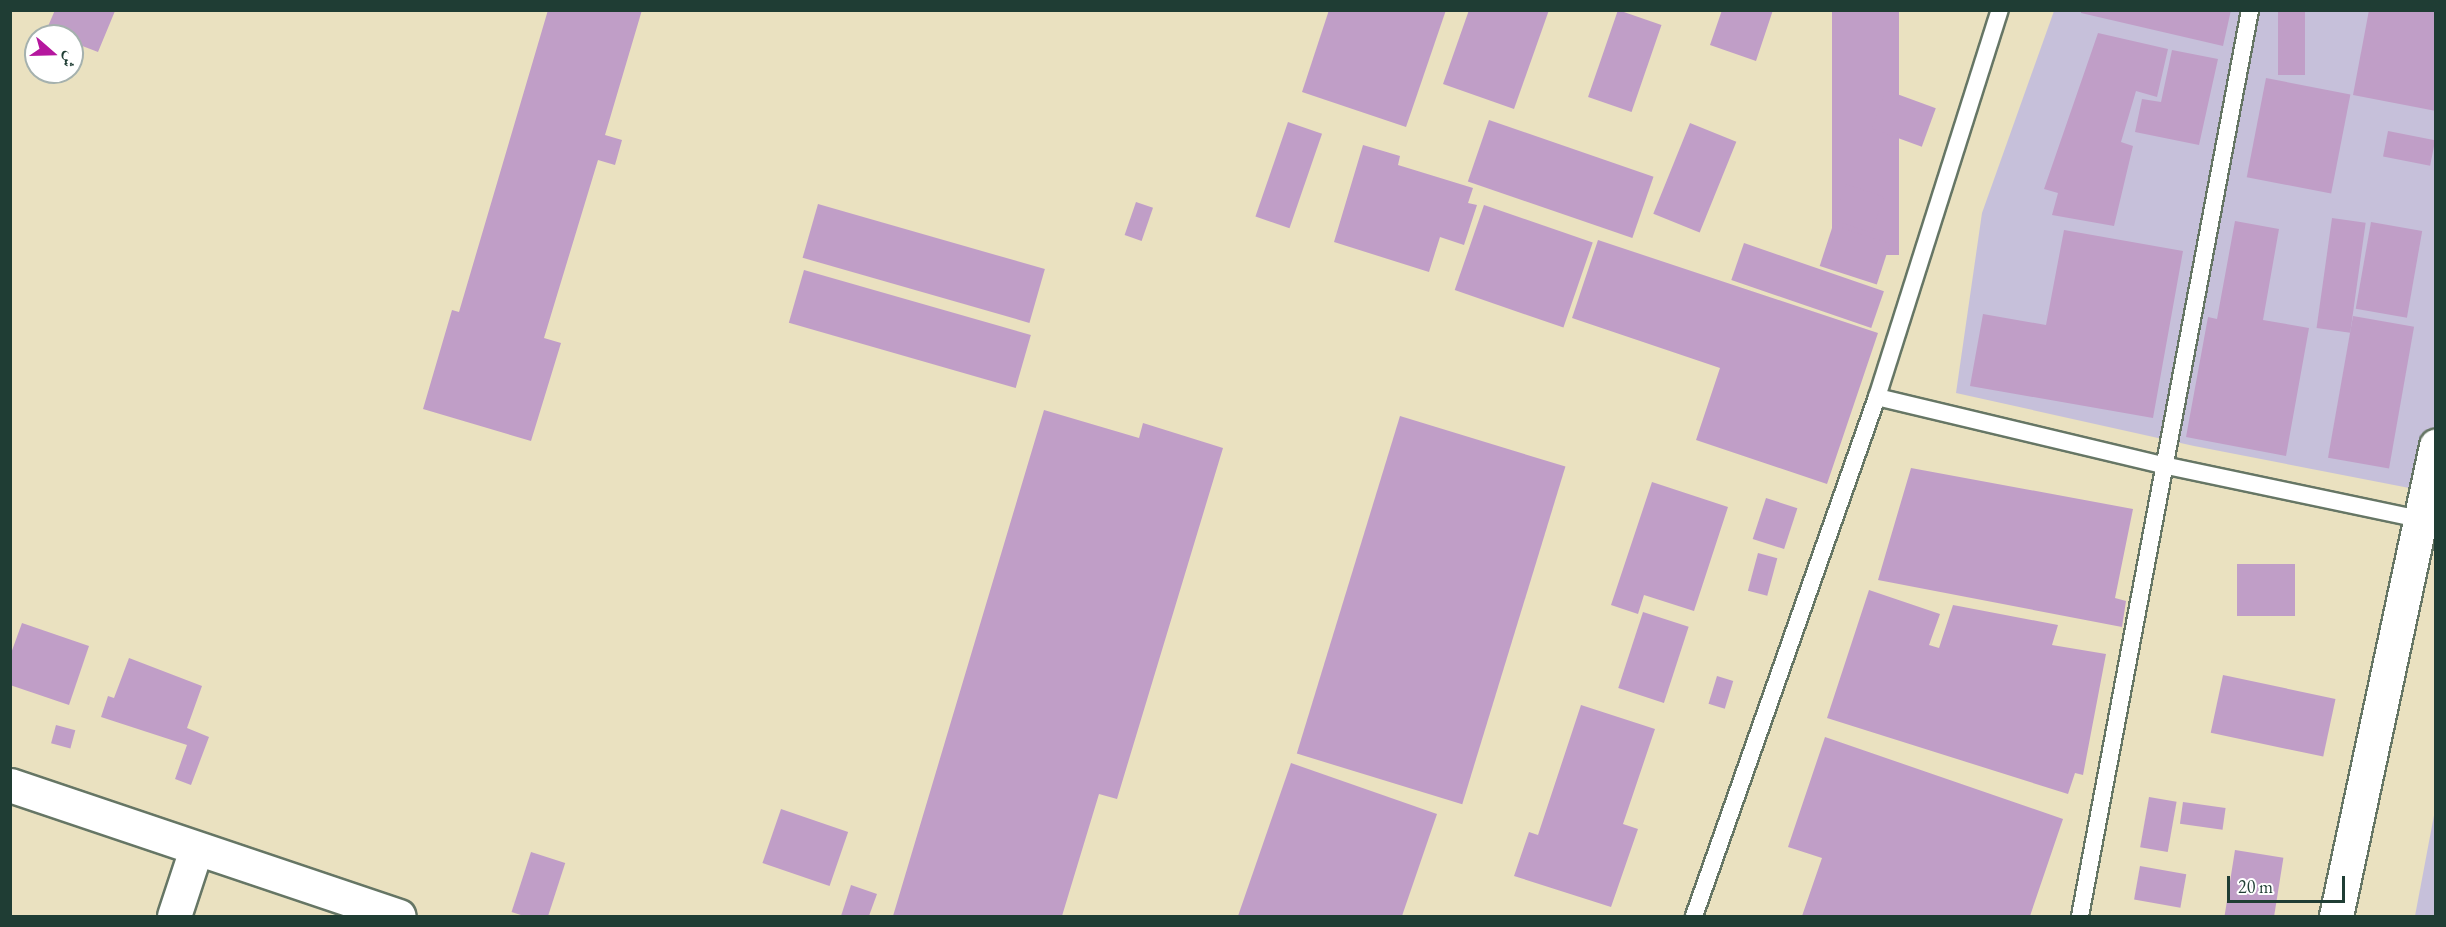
<!DOCTYPE html>
<meta charset="utf-8">
<style>
body{margin:0}
#map{position:relative;width:2446px;height:927px;overflow:hidden;background:#eae1c0;font-family:"EB Garamond",Amiri,serif}
div>[style]{position:absolute}
.industrial>*{inset:0;background:#c6c0da}
.building>*{inset:0;background:#c09ec7;transform-origin:0 0}
.roads{filter:drop-shadow(2px 0 #667665) drop-shadow(-2px 0 #667665) drop-shadow(0 2px #667665) drop-shadow(0 -2px #667665)}
.lane>*{height:16px;margin:-8px;padding:0 8px;transform-origin:8px;border-radius:8px;background:#fff}
.street>*{height:33px;margin:-16.5px;padding:0 16.5px;transform-origin:16.5px;border-radius:16.5px;background:#fff}
span{translate:-50% -50%;white-space:nowrap;text-align:center;line-height:1.15;-webkit-text-stroke:5px #fff;paint-order:stroke}
.frame{position:absolute;inset:0;border:12px solid #1f3d34;pointer-events:none}
.north{position:absolute;left:24px;top:24px;width:60px;height:60px;box-sizing:border-box;background:#fff;border:2px solid #a5b1ae;border-radius:50%;rotate:110deg;font-size:16px;font-weight:700;line-height:24px;text-align:center;color:#1f3d34}
.north::after{content:'';display:block;margin:auto;width:21px;height:27px;background:#b5179e;clip-path:polygon(50% 0,100% 100%,50% 72%,0 100%)}
.scale{position:absolute;left:2227px;top:876px;width:118px;height:27px;box-sizing:border-box;border:3px solid #1f3d34;border-top:0;padding-left:8px;font-size:18px;line-height:21px;white-space:nowrap;color:#1f3d34;-webkit-text-stroke:4px #fff;paint-order:stroke}
</style>
<div id="map">
<div class="industrial">
<div style="clip-path:polygon(2054px 11px,2435px 11px,2435px 493px,2194px 446px,1956px 393px,1982px 213px)"></div>
<div style="clip-path:polygon(2435px 810px,2435px 916px,2415px 916px)"></div>
</div>
<div class="building">
<div style="clip-path:polygon(55px 10px,113px 10px,115px 11px,98px 52px,72px 42px,72px 36px,46px 31px)"></div>
<div style="clip-path:polygon(548px 10px,642px 10px,605px 135px,622px 140px,615px 165px,598px 160px,544px 338px,561px 343px,531px 441px,423px 409px,452px 310px,459px 312px)"></div>
<div style="clip-path:polygon(1329px 10px,1446px 10px,1406px 127px,1302px 92px)"></div>
<div style="clip-path:polygon(1469px 10px,1549px 10px,1514px 109px,1443px 84px)"></div>
<div style="left:1618px;top:10px;width:46px;height:92px;rotate:19deg"></div>
<div style="clip-path:polygon(1722px 10px,1773px 10px,1756px 61px,1710px 45px)"></div>
<div style="left:1832px;top:10px;width:67px;height:245px"></div>
<div style="clip-path:polygon(2081px 10px,2231px 10px,2223px 46px,2081px 13px)"></div>
<div style="left:2278px;top:10px;width:27px;height:65px"></div>
<div style="clip-path:polygon(2369px 10px,2436px 10px,2436px 111px,2353px 95px)"></div>
<div style="clip-path:polygon(2098px 33px,2168px 49px,2157px 97px,2136px 91px,2121px 142px,2133px 146px,2114px 226px,2052px 215px,2058px 193px,2044px 189px)"></div>
<div style="clip-path:polygon(2172px 50px,2218px 59px,2199px 145px,2135px 132px,2142px 99px,2161px 102px)"></div>
<div style="left:2266px;top:78px;width:86px;height:101px;rotate:11deg"></div>
<div style="left:1886px;top:90px;width:53px;height:41px;rotate:20deg"></div>
<div style="left:1489px;top:120px;width:174px;height:65px;rotate:19deg"></div>
<div style="left:1288px;top:122px;width:36px;height:100px;rotate:19deg"></div>
<div style="left:1690px;top:123px;width:50px;height:98px;rotate:22deg"></div>
<div style="left:2388px;top:131px;width:48px;height:26px;rotate:11deg"></div>
<div style="clip-path:polygon(1363px 145px,1400px 156px,1398px 165px,1473px 188px,1468px 203px,1477px 205px,1464px 245px,1440px 237px,1429px 272px,1334px 242px)"></div>
<div style="left:1846px;top:184px;width:40px;height:38px;rotate:19deg"></div>
<div style="left:1136px;top:202px;width:18px;height:35px;rotate:19deg"></div>
<div style="left:818px;top:204px;width:236px;height:56px;rotate:16deg"></div>
<div style="left:1484px;top:205px;width:115px;height:90px;rotate:19deg"></div>
<div style="left:2332px;top:218px;width:34px;height:111px;rotate:8deg"></div>
<div style="clip-path:polygon(2235px 221px,2279px 229px,2263px 320px,2309px 328px,2286px 456px,2186px 437px,2208px 317px,2217px 319px)"></div>
<div style="left:2371px;top:222px;width:52px;height:88px;rotate:10deg"></div>
<div style="left:1833px;top:225px;width:60px;height:43px;rotate:18deg"></div>
<div style="clip-path:polygon(2064px 230px,2183px 251px,2153px 418px,1970px 386px,1983px 314px,2046px 325px)"></div>
<div style="clip-path:polygon(1598px 240px,1878px 333px,1827px 484px,1696px 440px,1720px 368px,1572px 318px)"></div>
<div style="left:1744px;top:243px;width:148px;height:39px;rotate:19deg"></div>
<div style="left:804px;top:270px;width:236px;height:55px;rotate:16deg"></div>
<div style="left:2353px;top:316px;width:62px;height:144px;rotate:10deg"></div>
<div style="clip-path:polygon(1044px 410px,1139px 438px,1143px 423px,1223px 448px,1117px 799px,1099px 794px,1062px 916px,893px 916px)"></div>
<div style="left:1400px;top:416px;width:173px;height:353px;rotate:17deg"></div>
<div style="clip-path:polygon(1911px 468px,2133px 509px,2115px 598px,2126px 601px,2122px 627px,1878px 580px)"></div>
<div style="clip-path:polygon(1652px 482px,1728px 507px,1694px 611px,1644px 595px,1638px 614px,1611px 605px)"></div>
<div style="left:1766px;top:498px;width:33px;height:43px;rotate:18deg"></div>
<div style="left:1758px;top:553px;width:20px;height:39px;rotate:15deg"></div>
<div style="left:2295px;top:564px;width:52px;height:58px;rotate:90deg"></div>
<div style="clip-path:polygon(1869px 590px,1940px 614px,1929px 645px,1939px 648px,1953px 605px,2058px 625px,2052px 645px,2106px 654px,2083px 775px,2075px 773px,2068px 794px,1827px 718px)"></div>
<div style="left:1643px;top:612px;width:48px;height:80px;rotate:18deg"></div>
<div style="clip-path:polygon(22px 623px,89px 646px,69px 705px,10px 685px,10px 656px)"></div>
<div style="clip-path:polygon(129px 658px,202px 686px,187px 728px,209px 737px,191px 785px,175px 779px,187px 745px,101px 717px,108px 696px,114px 698px)"></div>
<div style="left:2223px;top:675px;width:115px;height:59px;rotate:12deg"></div>
<div style="left:1717px;top:676px;width:17px;height:29px;rotate:17deg"></div>
<div style="clip-path:polygon(1581px 705px,1655px 729px,1623px 824px,1638px 829px,1611px 907px,1514px 876px,1529px 832px,1538px 835px)"></div>
<div style="left:56px;top:725px;width:20px;height:19px;rotate:15deg"></div>
<div style="clip-path:polygon(1825px 737px,2063px 819px,2030px 916px,1802px 916px,1822px 858px,1788px 847px)"></div>
<div style="clip-path:polygon(1291px 763px,1437px 814px,1402px 916px,1238px 916px)"></div>
<div style="left:2149px;top:797px;width:28px;height:51px;rotate:10deg"></div>
<div style="left:2183px;top:802px;width:43px;height:22px;rotate:8deg"></div>
<div style="left:781px;top:809px;width:71px;height:57px;rotate:19deg"></div>
<div style="left:2235px;top:850px;width:49px;height:67px;rotate:9deg"></div>
<div style="left:531px;top:852px;width:36px;height:63px;rotate:18deg"></div>
<div style="left:2140px;top:866px;width:47px;height:34px;rotate:10deg"></div>
<div style="clip-path:polygon(851px 885px,877px 894px,869px 916px,841px 916px)"></div>
</div>
<div class="roads">
<div class="lane">
<div style="left:1877px;top:397px;width:294px;rotate:13.4deg"></div>
<div style="left:2163px;top:465px;width:263px;rotate:11.9deg"></div>
<div style="left:1694px;top:916px;width:550px;rotate:-70.58deg"></div>
<div style="left:1877px;top:397px;width:406px;rotate:-72.4deg"></div>
<div style="left:2080px;top:916px;width:922px;rotate:-79.37deg"></div>
</div>
<div class="street">
<div style="left:10px;top:785px;width:410px;rotate:18.6deg"></div>
<div style="left:174px;top:916px;width:71px;rotate:-71.8deg"></div>
<div style="left:2336px;top:916px;width:481px;rotate:-78deg"></div>
</div>
</div>
<div class="frame"></div>
<div class="north">ش</div>
<div class="scale">20 m</div>
</div>
